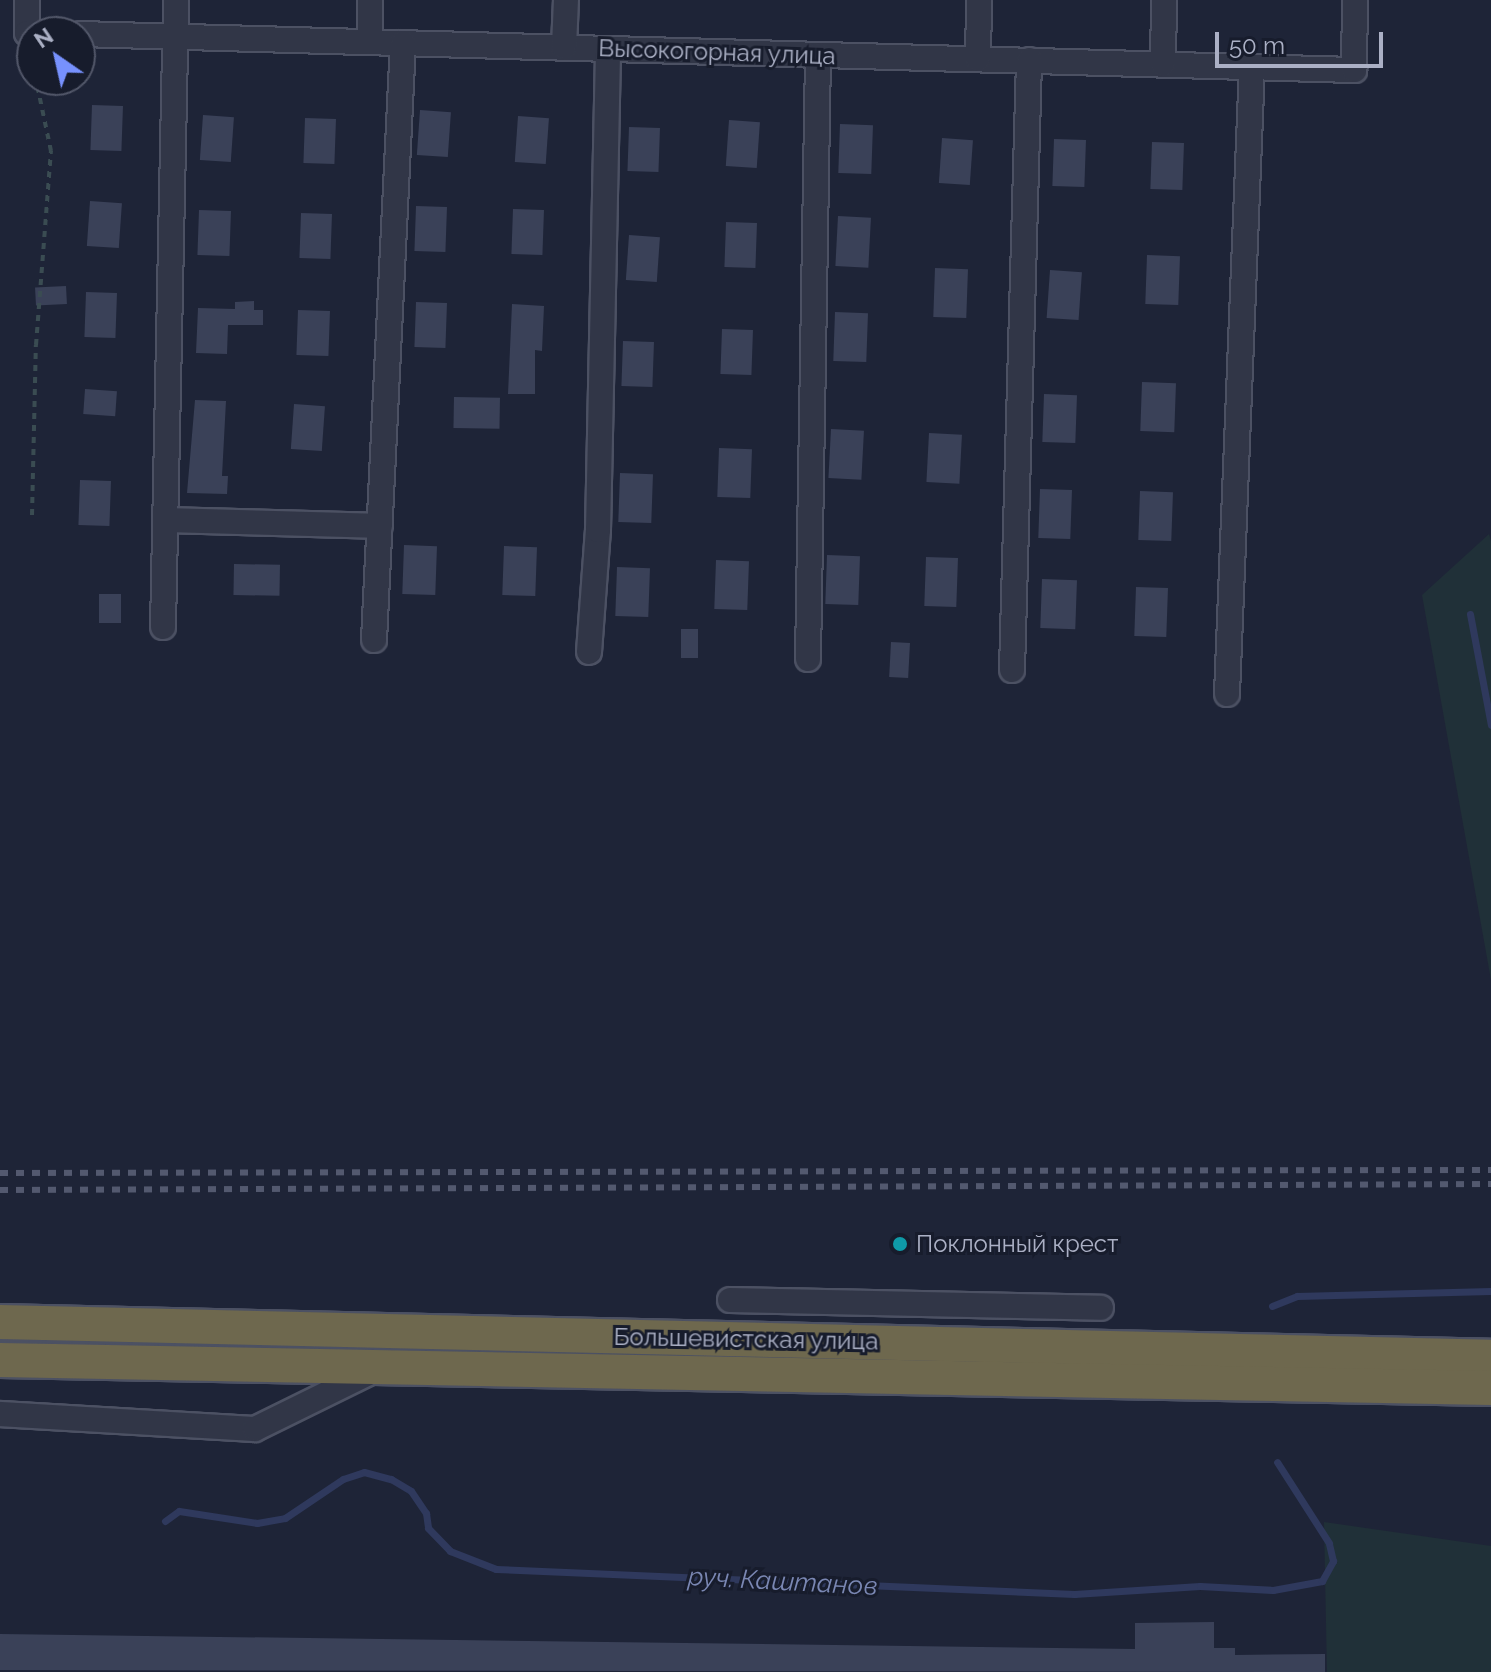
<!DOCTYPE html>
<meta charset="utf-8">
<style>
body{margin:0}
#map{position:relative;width:1491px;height:1672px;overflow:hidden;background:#1e2437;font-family:Raleway,sans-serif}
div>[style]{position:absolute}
.green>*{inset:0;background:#203038}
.stream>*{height:7px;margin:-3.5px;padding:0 3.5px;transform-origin:3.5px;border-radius:3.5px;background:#2f395d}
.building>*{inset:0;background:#3a4158;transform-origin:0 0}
.path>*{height:4px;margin-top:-2px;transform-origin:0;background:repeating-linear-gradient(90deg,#3a4c52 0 6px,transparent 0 12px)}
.roads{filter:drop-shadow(2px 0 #4c5163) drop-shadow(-2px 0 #4c5163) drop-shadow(0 2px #4c5163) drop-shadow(0 -2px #4c5163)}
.minor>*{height:24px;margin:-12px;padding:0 12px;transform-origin:12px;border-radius:12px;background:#313647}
.highway>*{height:34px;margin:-17px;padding:0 17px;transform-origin:17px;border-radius:17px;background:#6e684e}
.rail>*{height:6px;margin-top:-3px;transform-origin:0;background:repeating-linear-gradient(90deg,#53596f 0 8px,transparent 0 16px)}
.dots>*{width:22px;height:22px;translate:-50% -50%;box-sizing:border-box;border:4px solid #171c2c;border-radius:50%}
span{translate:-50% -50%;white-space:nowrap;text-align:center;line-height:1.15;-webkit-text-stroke:6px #171c2c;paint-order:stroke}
.street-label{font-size:24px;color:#abb0c5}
.poi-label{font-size:24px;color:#abb0c5}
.left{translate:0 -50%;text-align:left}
.water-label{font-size:26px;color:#7a87b3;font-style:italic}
.north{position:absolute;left:16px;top:16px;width:80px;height:80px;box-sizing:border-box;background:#171c2c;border:2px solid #525769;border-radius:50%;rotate:326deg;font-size:22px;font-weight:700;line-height:32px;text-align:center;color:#abb0c5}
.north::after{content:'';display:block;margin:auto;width:28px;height:36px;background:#7791fd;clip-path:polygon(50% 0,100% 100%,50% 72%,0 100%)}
.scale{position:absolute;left:1215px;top:32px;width:168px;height:36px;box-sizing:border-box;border:4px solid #abb0c5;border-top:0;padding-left:10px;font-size:24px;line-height:28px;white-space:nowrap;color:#abb0c5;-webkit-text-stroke:6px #171c2c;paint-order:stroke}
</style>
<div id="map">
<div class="green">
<div style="clip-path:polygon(1489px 534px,1491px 541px,1491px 980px,1422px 595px)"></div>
<div style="clip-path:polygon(1324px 1522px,1491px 1546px,1491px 1672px,1327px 1672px)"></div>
</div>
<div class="stream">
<div style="left:1470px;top:614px;width:113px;rotate:79.3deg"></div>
<div style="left:1272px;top:1306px;width:27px;rotate:-22deg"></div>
<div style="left:1297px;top:1296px;width:194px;rotate:-1.5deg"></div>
<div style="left:165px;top:1521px;width:17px;rotate:-36deg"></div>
<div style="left:179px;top:1511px;width:79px;rotate:8.7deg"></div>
<div style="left:257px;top:1523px;width:28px;rotate:-10deg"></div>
<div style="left:285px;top:1518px;width:70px;rotate:-33.9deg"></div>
<div style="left:343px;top:1479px;width:22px;rotate:-18deg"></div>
<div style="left:364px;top:1472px;width:28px;rotate:15deg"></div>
<div style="left:391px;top:1479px;width:23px;rotate:31deg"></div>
<div style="left:411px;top:1491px;width:27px;rotate:56deg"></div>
<div style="left:426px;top:1513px;width:15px;rotate:82deg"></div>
<div style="left:428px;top:1528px;width:32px;rotate:46deg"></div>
<div style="left:450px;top:1551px;width:49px;rotate:21.4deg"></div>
<div style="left:496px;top:1569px;width:579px;rotate:2.48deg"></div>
<div style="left:1074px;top:1594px;width:126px;rotate:-3.6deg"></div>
<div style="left:1200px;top:1586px;width:73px;rotate:3.1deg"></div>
<div style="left:1273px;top:1590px;width:50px;rotate:-10.4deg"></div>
<div style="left:1322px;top:1581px;width:23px;rotate:-61deg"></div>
<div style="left:1333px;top:1561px;width:18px;rotate:-103deg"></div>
<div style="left:1329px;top:1543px;width:96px;rotate:-122.7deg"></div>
</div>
<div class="building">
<div style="left:92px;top:105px;width:31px;height:45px;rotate:2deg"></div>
<div style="left:420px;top:110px;width:31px;height:45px;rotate:4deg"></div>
<div style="left:203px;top:115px;width:31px;height:45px;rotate:4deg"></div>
<div style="left:518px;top:116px;width:31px;height:46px;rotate:4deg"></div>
<div style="left:305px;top:118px;width:31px;height:45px;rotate:2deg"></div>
<div style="left:729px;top:120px;width:31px;height:46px;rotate:4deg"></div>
<div style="left:840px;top:124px;width:33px;height:49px;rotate:2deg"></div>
<div style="left:629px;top:127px;width:31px;height:44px;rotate:2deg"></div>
<div style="left:942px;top:138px;width:31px;height:45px;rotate:4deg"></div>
<div style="left:1054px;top:139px;width:32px;height:47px;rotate:2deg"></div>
<div style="left:1152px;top:142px;width:32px;height:47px;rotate:2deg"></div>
<div style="left:90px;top:201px;width:32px;height:45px;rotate:4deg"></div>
<div style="left:416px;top:206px;width:31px;height:45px;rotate:2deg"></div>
<div style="left:513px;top:209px;width:31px;height:45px;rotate:2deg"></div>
<div style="left:199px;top:210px;width:32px;height:45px;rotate:2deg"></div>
<div style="left:301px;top:213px;width:31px;height:45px;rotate:2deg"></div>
<div style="left:838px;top:216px;width:33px;height:50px;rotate:3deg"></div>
<div style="left:726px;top:222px;width:31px;height:45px;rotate:2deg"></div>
<div style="left:629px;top:235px;width:31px;height:45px;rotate:4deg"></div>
<div style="left:1147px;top:255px;width:33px;height:49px;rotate:2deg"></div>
<div style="left:935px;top:268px;width:33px;height:49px;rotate:2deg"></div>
<div style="left:1050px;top:270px;width:32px;height:48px;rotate:4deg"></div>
<div style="left:66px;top:286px;width:18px;height:31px;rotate:87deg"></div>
<div style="left:86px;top:292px;width:31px;height:45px;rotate:2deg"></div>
<div style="clip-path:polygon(254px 301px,254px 310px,263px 310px,263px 325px,228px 325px,227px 354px,196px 353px,198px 308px,235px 309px,235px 302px)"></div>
<div style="left:416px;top:302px;width:31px;height:45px;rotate:2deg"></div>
<div style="clip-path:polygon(512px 304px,544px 306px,542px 351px,535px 350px,535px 394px,508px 394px)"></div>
<div style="left:298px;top:310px;width:32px;height:45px;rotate:2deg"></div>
<div style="left:835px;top:312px;width:33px;height:49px;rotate:2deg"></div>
<div style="left:722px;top:329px;width:31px;height:45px;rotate:2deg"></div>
<div style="left:623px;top:341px;width:31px;height:45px;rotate:2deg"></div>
<div style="left:1142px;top:382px;width:34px;height:49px;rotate:2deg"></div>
<div style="left:85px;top:389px;width:32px;height:25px;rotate:4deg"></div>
<div style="left:1044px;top:394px;width:33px;height:48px;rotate:2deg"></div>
<div style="left:454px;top:397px;width:46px;height:31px;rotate:1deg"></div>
<div style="clip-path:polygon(195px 400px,226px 401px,222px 476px,228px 476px,227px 494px,187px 493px)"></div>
<div style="left:294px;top:404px;width:31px;height:45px;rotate:4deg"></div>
<div style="left:831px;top:429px;width:33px;height:49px;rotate:3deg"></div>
<div style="left:929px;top:433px;width:33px;height:49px;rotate:3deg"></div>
<div style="left:719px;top:448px;width:33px;height:49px;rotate:2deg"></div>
<div style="left:620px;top:473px;width:33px;height:49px;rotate:2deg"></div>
<div style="left:80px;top:480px;width:31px;height:45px;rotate:2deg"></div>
<div style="left:1040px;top:489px;width:32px;height:49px;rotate:2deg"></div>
<div style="left:1140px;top:491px;width:33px;height:49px;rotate:2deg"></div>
<div style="left:404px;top:545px;width:33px;height:49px;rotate:2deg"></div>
<div style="left:504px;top:546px;width:33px;height:49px;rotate:2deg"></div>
<div style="left:827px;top:555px;width:33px;height:49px;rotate:2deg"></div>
<div style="left:926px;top:557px;width:32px;height:49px;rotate:2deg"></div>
<div style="left:716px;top:560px;width:33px;height:49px;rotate:2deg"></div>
<div style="left:234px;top:564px;width:46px;height:31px;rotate:1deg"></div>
<div style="left:617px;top:567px;width:33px;height:49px;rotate:2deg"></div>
<div style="left:1042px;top:579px;width:35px;height:49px;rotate:2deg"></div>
<div style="left:1136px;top:587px;width:32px;height:49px;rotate:2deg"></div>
<div style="left:99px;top:594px;width:22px;height:29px"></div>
<div style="left:681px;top:629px;width:17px;height:29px"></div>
<div style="left:891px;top:642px;width:19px;height:35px;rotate:3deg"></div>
<div style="clip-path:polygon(1214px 1622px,1214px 1648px,1235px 1648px,1235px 1655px,1325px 1654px,1325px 1672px,0 1670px,0 1634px,1135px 1649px,1135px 1623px)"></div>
</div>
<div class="path">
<div style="left:32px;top:515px;width:170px;rotate:-88.7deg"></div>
<div style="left:36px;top:345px;width:195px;rotate:-85.6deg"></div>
<div style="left:51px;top:151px;width:73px;rotate:-101.9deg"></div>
</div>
<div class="roads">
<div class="minor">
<div style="left:27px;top:0;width:33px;rotate:90deg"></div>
<div style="left:27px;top:33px;width:5px"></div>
<div style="left:80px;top:34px;width:1275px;rotate:1.62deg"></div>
<div style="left:1354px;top:70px;width:70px;rotate:-89.2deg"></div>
<div style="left:370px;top:42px;width:42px;rotate:-90deg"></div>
<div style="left:564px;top:47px;width:47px;rotate:-87.6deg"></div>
<div style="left:978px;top:59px;width:59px;rotate:-89deg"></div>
<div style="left:1163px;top:64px;width:64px;rotate:-89.1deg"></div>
<div style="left:169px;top:520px;width:211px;rotate:1.6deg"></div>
<div style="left:163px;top:627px;width:627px;rotate:-88.81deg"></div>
<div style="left:374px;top:640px;width:598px;rotate:-87.22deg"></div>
<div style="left:589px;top:652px;width:122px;rotate:-85.8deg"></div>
<div style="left:598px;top:530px;width:481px;rotate:-88.8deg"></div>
<div style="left:808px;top:659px;width:604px;rotate:-89.05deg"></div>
<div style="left:1012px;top:670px;width:610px;rotate:-88.4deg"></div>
<div style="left:1227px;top:694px;width:627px;rotate:-87.72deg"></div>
<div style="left:730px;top:1300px;width:371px;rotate:1.2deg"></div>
<div style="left:0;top:1414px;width:255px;rotate:3.4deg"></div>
<div style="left:255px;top:1429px;width:134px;rotate:-26.2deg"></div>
</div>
<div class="highway">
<div style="left:0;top:1322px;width:1491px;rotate:1.34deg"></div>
<div style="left:0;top:1360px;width:1491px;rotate:1.08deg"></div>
</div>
</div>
<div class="rail">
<div style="left:0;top:1173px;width:1491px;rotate:-0.12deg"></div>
<div style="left:0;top:1190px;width:1491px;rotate:-0.23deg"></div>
</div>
<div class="dots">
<div style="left:900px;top:1244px;background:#0f9aa8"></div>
</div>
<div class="street-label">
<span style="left:717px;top:52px;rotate:2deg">Высокогорная улица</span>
<span style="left:746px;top:1339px;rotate:1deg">Большевистская улица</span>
</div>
<div class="poi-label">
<span class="left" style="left:916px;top:1244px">Поклонный крест</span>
</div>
<div class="water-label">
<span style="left:783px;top:1582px;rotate:3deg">руч. Каштанов</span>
</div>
<div class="north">N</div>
<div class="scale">50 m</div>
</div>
